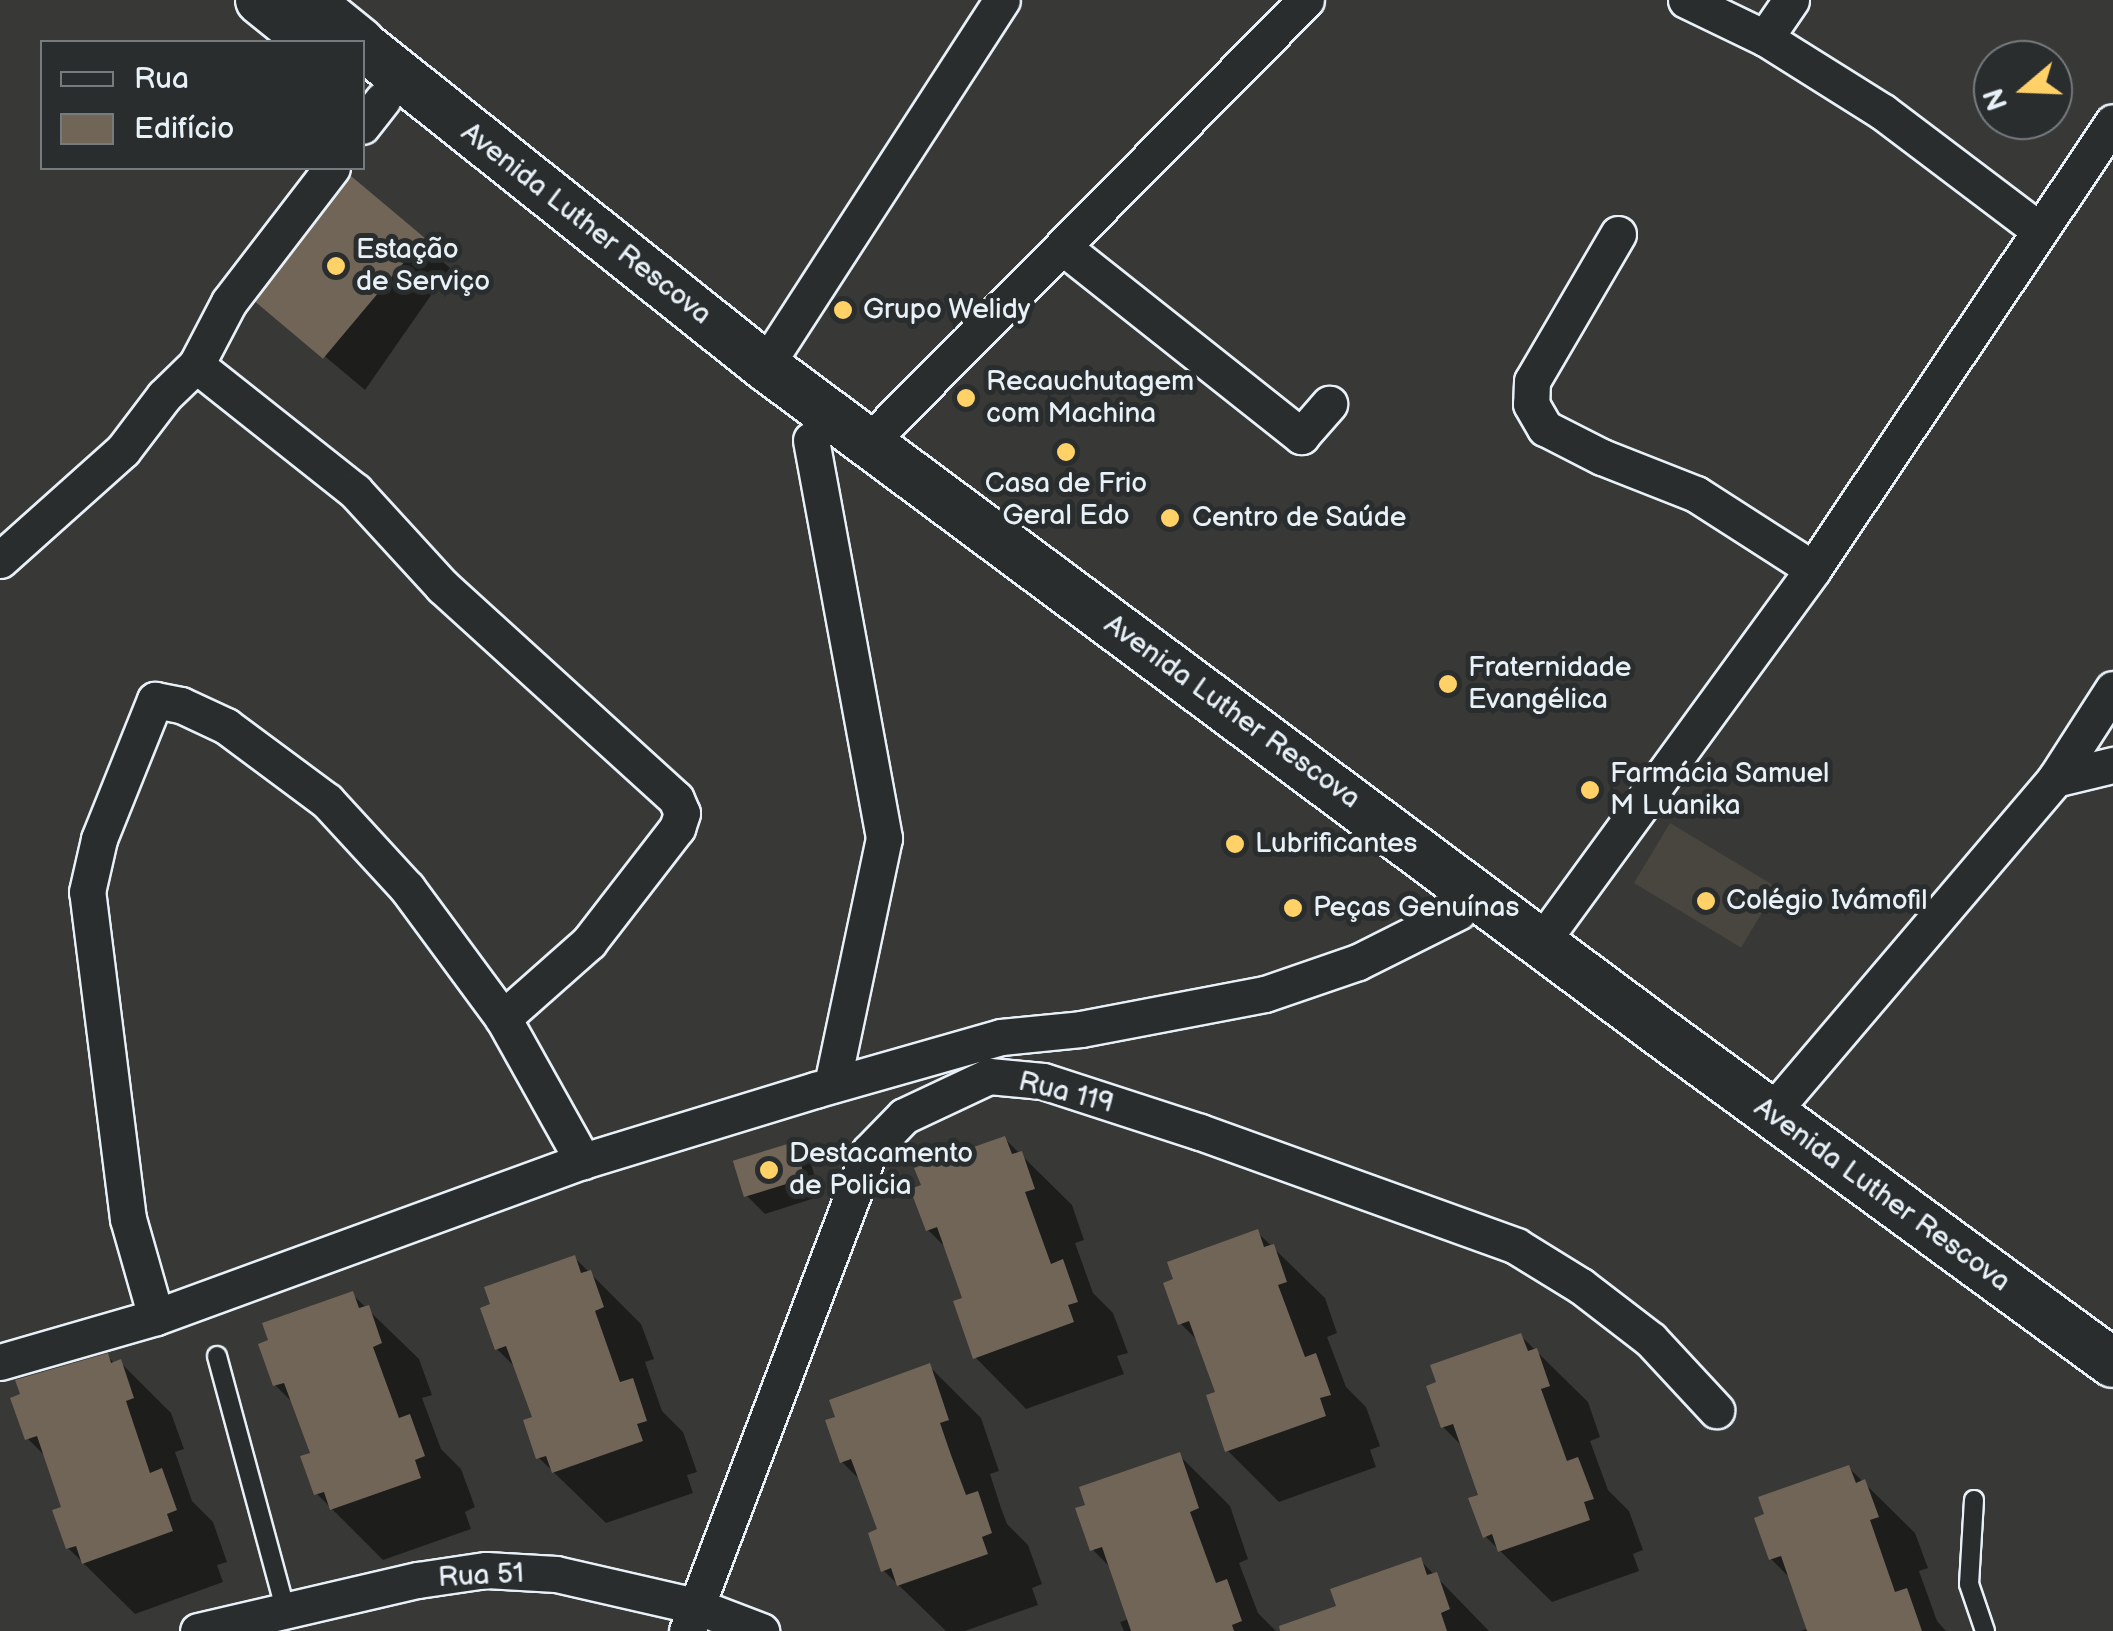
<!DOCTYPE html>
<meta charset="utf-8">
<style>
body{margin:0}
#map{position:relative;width:2113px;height:1631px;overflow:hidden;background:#383836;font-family:"Balsamiq Sans",sans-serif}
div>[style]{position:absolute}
.built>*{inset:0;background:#494640;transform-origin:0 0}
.shadow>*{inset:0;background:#0007}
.building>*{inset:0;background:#716557;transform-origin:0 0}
.roads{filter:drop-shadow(2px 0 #e8f1f8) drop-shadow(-2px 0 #e8f1f8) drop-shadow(0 2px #e8f1f8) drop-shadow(0 -2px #e8f1f8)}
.service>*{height:18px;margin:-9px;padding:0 9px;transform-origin:9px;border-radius:9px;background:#2a2d2e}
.minor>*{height:35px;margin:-17.5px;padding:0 17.5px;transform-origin:17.5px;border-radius:17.5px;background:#2a2d2e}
.secondary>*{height:48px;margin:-24px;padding:0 24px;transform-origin:24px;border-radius:24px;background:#2a2d2e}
.dots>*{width:28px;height:28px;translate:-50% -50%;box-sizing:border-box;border:5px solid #2a2d2e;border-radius:50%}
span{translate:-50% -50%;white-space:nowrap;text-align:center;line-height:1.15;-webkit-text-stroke:10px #2a2d2e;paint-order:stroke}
.street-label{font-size:28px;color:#e8f1f8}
.poi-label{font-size:28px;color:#e8f1f8}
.left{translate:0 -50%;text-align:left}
.legend{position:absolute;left:40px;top:40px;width:325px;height:130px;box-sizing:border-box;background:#2a2d2e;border:2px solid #767b7f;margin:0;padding:12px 18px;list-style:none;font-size:30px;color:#e8f1f8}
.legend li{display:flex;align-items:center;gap:20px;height:50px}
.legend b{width:50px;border:2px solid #767b7f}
.north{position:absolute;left:1973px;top:40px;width:100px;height:100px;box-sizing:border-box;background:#2a2d2e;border:2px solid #767b7f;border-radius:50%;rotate:251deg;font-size:28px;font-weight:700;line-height:40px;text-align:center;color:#e8f1f8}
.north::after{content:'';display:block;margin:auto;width:35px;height:45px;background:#ffd166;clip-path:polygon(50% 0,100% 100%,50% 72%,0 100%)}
</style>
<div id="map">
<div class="built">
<div style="left:1670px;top:823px;width:125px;height:70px;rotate:31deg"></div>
</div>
<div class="shadow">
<div style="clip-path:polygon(351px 180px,450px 268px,365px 390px,259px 301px)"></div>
<div style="clip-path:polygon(1005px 1139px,1072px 1205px,1084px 1240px,1075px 1243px,1093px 1293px,1113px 1313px,1128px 1353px,1117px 1356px,1124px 1374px,1026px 1409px,975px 1357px,965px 1300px,948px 1250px,928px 1230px)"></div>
<div style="clip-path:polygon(793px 1145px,811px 1164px,821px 1196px,765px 1214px,747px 1196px)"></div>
<div style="clip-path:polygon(1257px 1232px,1325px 1298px,1337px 1333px,1327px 1337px,1346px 1387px,1366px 1407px,1380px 1446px,1370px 1450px,1376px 1467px,1279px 1502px,1228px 1451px,1218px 1393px,1199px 1342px,1181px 1324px)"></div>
<div style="clip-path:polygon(575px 1258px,641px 1324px,654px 1359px,645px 1362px,662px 1411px,683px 1432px,697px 1472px,687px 1475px,693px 1493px,606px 1523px,539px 1458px,535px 1418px,517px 1369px,497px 1349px)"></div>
<div style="clip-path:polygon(352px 1294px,419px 1359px,432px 1395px,422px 1398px,441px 1449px,461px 1469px,475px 1507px,465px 1512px,471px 1529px,383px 1560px,317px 1494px,313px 1454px,294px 1404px,275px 1385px)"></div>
<div style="clip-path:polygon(1521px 1336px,1588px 1402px,1600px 1437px,1590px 1441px,1608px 1490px,1629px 1511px,1643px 1550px,1633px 1554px,1639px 1571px,1552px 1602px,1485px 1536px,1481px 1497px,1464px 1448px,1443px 1427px)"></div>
<div style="clip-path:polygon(107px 1356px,115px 1364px,120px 1362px,171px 1413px,184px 1449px,175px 1452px,192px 1501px,213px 1522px,227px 1562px,217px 1565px,223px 1582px,135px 1614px,68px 1548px,64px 1508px,48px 1459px,27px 1438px)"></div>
<div style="clip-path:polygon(929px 1366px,981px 1418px,999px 1471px,990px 1474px,1001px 1508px,1007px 1524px,1028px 1545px,1042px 1584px,1032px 1588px,1038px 1605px,965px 1631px,946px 1631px,883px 1570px,880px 1531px,862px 1482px,842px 1462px)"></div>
<div style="clip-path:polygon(1179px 1455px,1230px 1506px,1248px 1559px,1239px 1563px,1258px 1613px,1276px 1631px,1124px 1631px,1120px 1622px,1129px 1619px,1112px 1569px,1092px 1549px)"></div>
<div style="clip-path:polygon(1849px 1468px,1915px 1533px,1928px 1568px,1919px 1571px,1937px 1621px,1946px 1631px,1801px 1631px,1809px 1628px,1792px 1580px,1771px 1559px)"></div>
<div style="clip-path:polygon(1420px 1560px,1489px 1631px,1336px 1631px)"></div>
</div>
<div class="building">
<div style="left:351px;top:176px;width:96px;height:158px;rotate:40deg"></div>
<div style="clip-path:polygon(1005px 1136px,1012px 1154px,1022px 1151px,1035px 1189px,1025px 1192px,1051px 1264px,1063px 1259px,1078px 1302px,1068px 1305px,1074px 1322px,973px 1359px,953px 1301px,962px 1298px,937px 1227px,926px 1231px,910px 1189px,921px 1185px,914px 1168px)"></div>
<div style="left:794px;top:1142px;width:38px;height:64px;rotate:73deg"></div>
<div style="clip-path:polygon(1258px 1229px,1264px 1247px,1274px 1244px,1287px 1282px,1278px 1285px,1305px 1357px,1316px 1353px,1331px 1395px,1320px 1398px,1326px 1416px,1225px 1452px,1206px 1395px,1215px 1392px,1189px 1321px,1178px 1325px,1163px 1283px,1173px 1279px,1167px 1262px)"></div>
<div style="clip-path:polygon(575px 1255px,581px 1273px,591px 1270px,604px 1307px,595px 1311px,620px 1382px,633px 1378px,647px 1421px,637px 1424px,643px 1441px,552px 1473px,546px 1456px,536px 1459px,523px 1420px,532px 1417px,506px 1346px,495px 1350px,480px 1308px,490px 1304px,484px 1287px)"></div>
<div style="clip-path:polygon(353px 1291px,359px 1308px,369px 1305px,382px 1343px,373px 1347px,399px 1418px,410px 1414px,425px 1456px,415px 1460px,421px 1478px,330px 1510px,324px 1492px,314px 1495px,300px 1456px,310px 1453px,284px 1383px,273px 1386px,258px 1344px,268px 1340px,262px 1323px)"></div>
<div style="clip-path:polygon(1521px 1333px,1528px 1351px,1537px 1348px,1550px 1386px,1541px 1389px,1567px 1461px,1578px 1457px,1594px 1499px,1584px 1502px,1590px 1520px,1498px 1552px,1492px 1534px,1483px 1538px,1468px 1498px,1478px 1495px,1453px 1424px,1441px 1428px,1426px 1386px,1436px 1382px,1430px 1365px)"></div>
<div style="clip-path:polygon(108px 1353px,111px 1363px,121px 1359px,134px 1398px,126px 1401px,150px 1473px,162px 1468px,177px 1510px,167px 1514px,173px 1531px,82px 1564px,76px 1546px,66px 1549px,52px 1510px,61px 1507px,37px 1436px,25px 1440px,10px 1398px,20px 1394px,15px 1380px)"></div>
<div style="clip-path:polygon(930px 1363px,949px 1420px,940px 1423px,951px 1455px,966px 1495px,978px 1491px,992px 1533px,982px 1537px,988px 1554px,897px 1586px,891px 1568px,881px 1572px,868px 1533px,877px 1529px,851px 1459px,840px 1463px,825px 1420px,835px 1417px,829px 1400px)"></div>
<div style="clip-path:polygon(1180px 1452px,1199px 1508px,1190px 1512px,1216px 1583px,1227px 1579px,1242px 1621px,1232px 1625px,1234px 1631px,1131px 1631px,1102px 1547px,1090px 1551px,1075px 1508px,1085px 1505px,1079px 1487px)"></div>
<div style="clip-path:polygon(1849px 1465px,1856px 1483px,1865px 1479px,1879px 1517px,1870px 1520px,1895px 1592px,1907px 1588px,1922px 1631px,1807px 1631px,1781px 1556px,1769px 1560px,1754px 1518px,1764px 1514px,1758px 1497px)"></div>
<div style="clip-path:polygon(1421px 1557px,1427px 1575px,1437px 1572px,1450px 1609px,1441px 1613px,1447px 1631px,1280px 1631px,1279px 1626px,1336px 1606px,1330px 1589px)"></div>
</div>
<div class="roads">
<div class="service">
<div style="left:217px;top:1356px;width:264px;rotate:74.9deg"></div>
<div style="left:1974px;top:1500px;width:84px;rotate:93.4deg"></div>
<div style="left:1969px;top:1584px;width:50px;rotate:71.2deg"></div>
</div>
<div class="minor">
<div style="left:1686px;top:0;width:88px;rotate:25.7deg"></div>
<div style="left:1765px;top:38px;width:139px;rotate:32.1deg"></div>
<div style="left:1883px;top:112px;width:196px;rotate:37.1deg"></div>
<div style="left:1765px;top:38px;width:46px;rotate:-55.6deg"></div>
<div style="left:362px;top:126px;width:33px;rotate:-52deg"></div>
<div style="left:1618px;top:234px;width:170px;rotate:120.3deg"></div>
<div style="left:1532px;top:381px;width:23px;rotate:92deg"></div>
<div style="left:1531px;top:404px;width:28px;rotate:60deg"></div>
<div style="left:1545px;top:428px;width:64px;rotate:27deg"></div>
<div style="left:1602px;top:457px;width:101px;rotate:21.5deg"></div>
<div style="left:1696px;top:494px;width:139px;rotate:32.7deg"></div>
<div style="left:1064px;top:248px;width:303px;rotate:38.4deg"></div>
<div style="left:1301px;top:436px;width:43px;rotate:-48.8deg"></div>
<div style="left:196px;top:365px;width:203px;rotate:38.4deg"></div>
<div style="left:355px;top:491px;width:129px;rotate:47.5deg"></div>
<div style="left:442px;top:586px;width:316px;rotate:42.3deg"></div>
<div style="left:676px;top:799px;width:15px;rotate:67deg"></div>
<div style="left:682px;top:813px;width:16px;rotate:108deg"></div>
<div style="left:677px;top:828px;width:144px;rotate:127.7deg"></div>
<div style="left:589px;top:942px;width:115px;rotate:138.5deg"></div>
<div style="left:765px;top:366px;width:436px;rotate:-57.1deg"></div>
<div style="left:811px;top:440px;width:405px;rotate:79.6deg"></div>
<div style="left:884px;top:838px;width:252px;rotate:101.9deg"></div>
<div style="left:868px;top:443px;width:623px;rotate:-45.33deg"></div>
<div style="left:0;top:560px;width:165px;rotate:-41.8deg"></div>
<div style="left:123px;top:450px;width:68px;rotate:-52.8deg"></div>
<div style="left:164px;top:396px;width:45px;rotate:-44.1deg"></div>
<div style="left:196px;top:365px;width:71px;rotate:-62.4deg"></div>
<div style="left:229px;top:302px;width:169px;rotate:-52.5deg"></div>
<div style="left:2055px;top:779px;width:60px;rotate:-13.6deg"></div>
<div style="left:1542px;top:941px;width:460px;rotate:-53.9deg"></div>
<div style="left:1813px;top:569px;width:538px;rotate:-56.13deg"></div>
<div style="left:1770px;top:1114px;width:440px;rotate:-49.6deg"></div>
<div style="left:2055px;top:779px;width:107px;rotate:-57.2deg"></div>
<div style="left:156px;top:1317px;width:102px;rotate:-105.9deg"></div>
<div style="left:128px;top:1219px;width:330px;rotate:-97.1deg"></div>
<div style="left:87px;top:892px;width:54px;rotate:-77.2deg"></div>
<div style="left:99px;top:839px;width:150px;rotate:-68.1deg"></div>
<div style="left:155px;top:700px;width:26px;rotate:11deg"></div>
<div style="left:181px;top:705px;width:50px;rotate:25deg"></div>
<div style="left:226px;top:726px;width:126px;rotate:36.6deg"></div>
<div style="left:327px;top:801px;width:118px;rotate:47.4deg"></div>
<div style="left:407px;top:888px;width:162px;rotate:53.6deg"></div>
<div style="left:503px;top:1018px;width:164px;rotate:60.8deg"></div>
<div style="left:0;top:1362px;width:162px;rotate:-16.1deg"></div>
<div style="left:156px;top:1317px;width:455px;rotate:-20.1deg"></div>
<div style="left:583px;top:1161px;width:243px;rotate:-17deg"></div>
<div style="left:815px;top:1090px;width:193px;rotate:-15.9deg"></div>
<div style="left:1001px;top:1037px;width:80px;rotate:-5.7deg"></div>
<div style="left:1081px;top:1029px;width:187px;rotate:-10.8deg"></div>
<div style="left:1265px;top:994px;width:98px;rotate:-19deg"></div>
<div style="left:1358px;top:962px;width:112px;rotate:-26.6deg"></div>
<div style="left:198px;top:1631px;width:226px;rotate:-13.1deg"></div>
<div style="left:418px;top:1580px;width:69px;rotate:-8.4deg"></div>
<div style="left:486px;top:1570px;width:70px;rotate:3.3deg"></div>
<div style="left:556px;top:1574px;width:144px;rotate:12.9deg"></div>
<div style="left:696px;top:1606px;width:70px;rotate:21deg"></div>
<div style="left:687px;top:1631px;width:512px;rotate:-69.2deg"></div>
<div style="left:869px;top:1152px;width:50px;rotate:-45.8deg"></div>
<div style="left:904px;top:1116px;width:94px;rotate:-25.2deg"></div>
<div style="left:989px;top:1076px;width:54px;rotate:5.3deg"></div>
<div style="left:1043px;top:1081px;width:165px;rotate:18deg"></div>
<div style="left:1200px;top:1132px;width:336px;rotate:19.8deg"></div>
<div style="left:1516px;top:1246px;width:76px;rotate:31.6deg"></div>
<div style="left:1581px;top:1286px;width:88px;rotate:37.6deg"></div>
<div style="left:1651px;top:1340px;width:96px;rotate:47.1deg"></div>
</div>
<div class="secondary">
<div style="left:260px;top:0;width:67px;rotate:38.9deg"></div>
<div style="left:308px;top:0;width:67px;rotate:38.9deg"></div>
<div style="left:362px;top:45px;width:515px;rotate:38.54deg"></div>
<div style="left:765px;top:366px;width:1129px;rotate:36.65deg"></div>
<div style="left:1671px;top:1040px;width:547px;rotate:36.16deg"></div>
</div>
</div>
<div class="dots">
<div style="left:336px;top:266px;background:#ffd166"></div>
<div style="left:843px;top:310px;background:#ffd166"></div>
<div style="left:966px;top:398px;background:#ffd166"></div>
<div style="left:1066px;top:452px;background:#ffd166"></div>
<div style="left:1170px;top:518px;background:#ffd166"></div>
<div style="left:1448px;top:684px;background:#ffd166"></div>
<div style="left:1590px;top:790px;background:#ffd166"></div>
<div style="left:1235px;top:844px;background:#ffd166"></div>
<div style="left:1706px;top:901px;background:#ffd166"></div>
<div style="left:1293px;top:908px;background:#ffd166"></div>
<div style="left:769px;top:1170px;background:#ffd166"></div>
</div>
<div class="street-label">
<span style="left:586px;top:224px;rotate:38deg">Avenida Luther Rescova</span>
<span style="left:1232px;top:712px;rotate:36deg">Avenida Luther Rescova</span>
<span style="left:1066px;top:1093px;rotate:14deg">Rua 119</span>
<span style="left:1882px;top:1195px;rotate:36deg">Avenida Luther Rescova</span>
<span style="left:481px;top:1576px;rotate:-3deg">Rua 51</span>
</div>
<div class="poi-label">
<span class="left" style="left:356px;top:266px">Estação<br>de Serviço</span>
<span class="left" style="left:863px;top:310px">Grupo Welidy</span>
<span class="left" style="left:986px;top:398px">Recauchutagem<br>com Machina</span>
<span style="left:1066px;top:500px">Casa de Frio<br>Geral Edo</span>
<span class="left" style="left:1192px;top:518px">Centro de Saúde</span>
<span class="left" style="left:1468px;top:684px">Fraternidade<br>Evangélica</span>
<span class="left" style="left:1610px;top:790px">Farmácia Samuel<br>M Luanika</span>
<span class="left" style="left:1255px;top:844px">Lubrificantes</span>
<span class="left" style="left:1726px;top:901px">Colégio Ivámofil</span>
<span class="left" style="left:1313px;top:908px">Peças Genuínas</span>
<span class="left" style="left:789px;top:1170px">Destacamento<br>de Policia</span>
</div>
<ul class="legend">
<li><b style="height:12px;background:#2a2d2e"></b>Rua</li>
<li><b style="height:28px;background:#716557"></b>Edifício</li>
</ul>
<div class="north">N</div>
</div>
